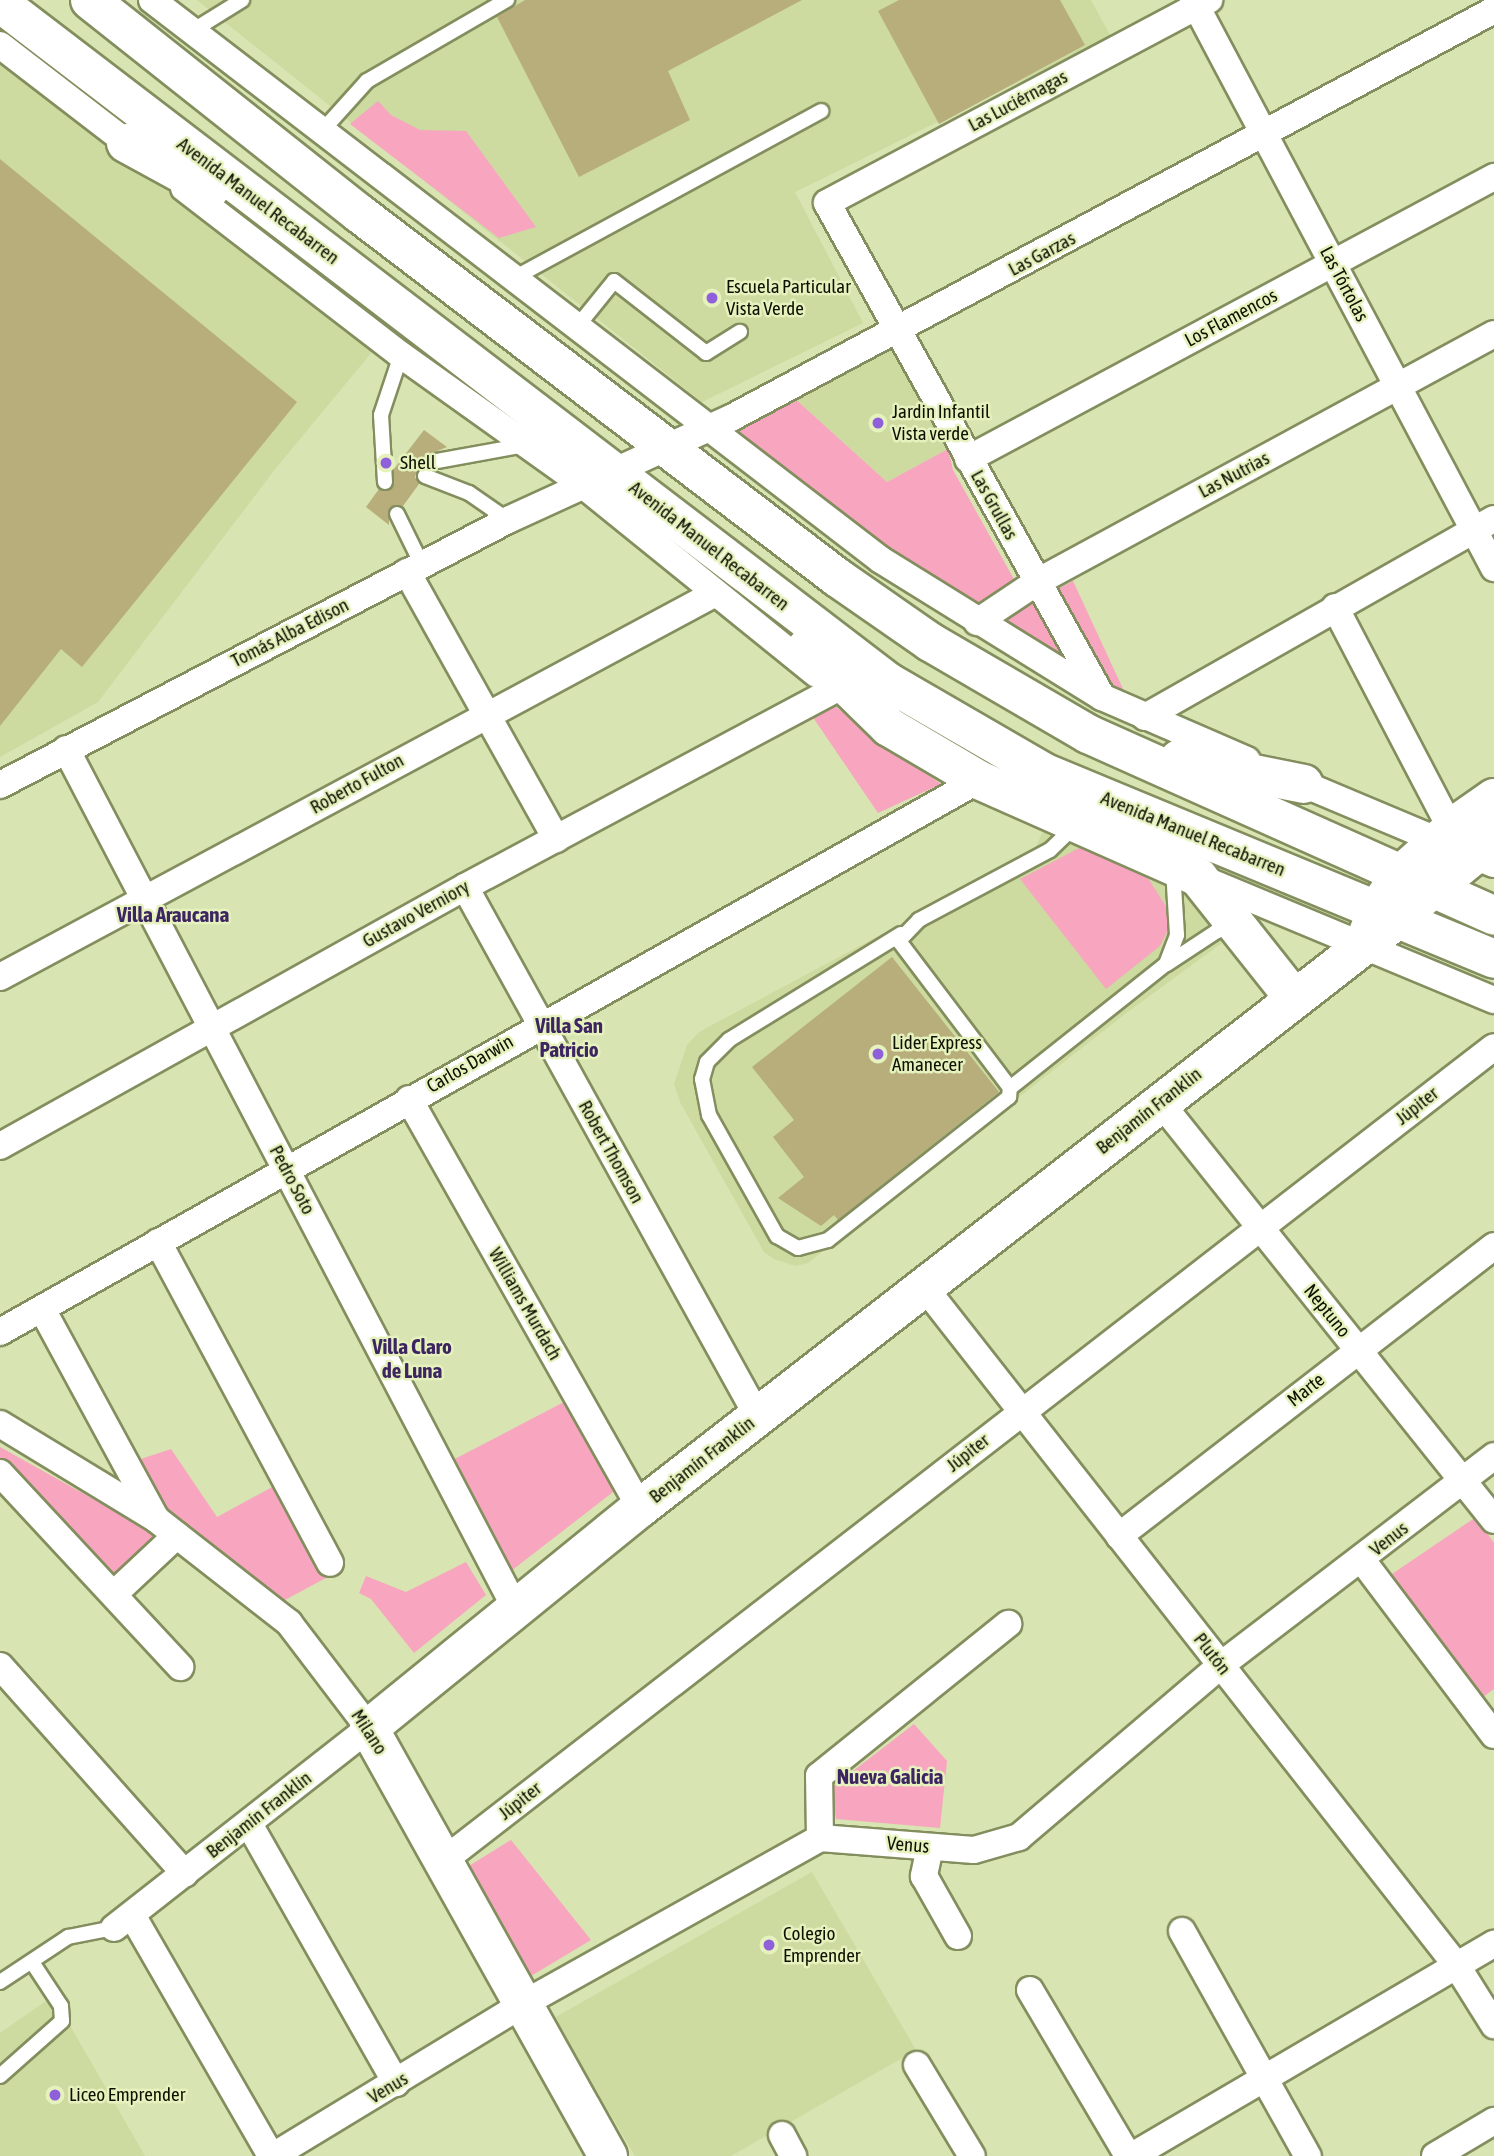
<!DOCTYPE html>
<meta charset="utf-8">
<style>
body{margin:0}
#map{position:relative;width:1494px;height:2156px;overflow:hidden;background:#d8e4b1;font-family:"Asap Condensed",sans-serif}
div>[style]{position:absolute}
.built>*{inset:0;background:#cddaa0}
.green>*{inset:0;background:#f8a5c0}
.building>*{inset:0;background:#b7ae7b}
.roads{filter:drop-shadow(2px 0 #838e5e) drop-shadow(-2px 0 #838e5e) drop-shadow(0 2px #838e5e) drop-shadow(0 -2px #838e5e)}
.lane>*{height:14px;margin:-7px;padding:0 7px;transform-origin:7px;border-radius:7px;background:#fff}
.street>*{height:26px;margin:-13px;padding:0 13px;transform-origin:13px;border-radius:13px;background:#fff}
.secondary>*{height:38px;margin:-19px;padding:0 19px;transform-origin:19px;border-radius:19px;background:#fff}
.primary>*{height:38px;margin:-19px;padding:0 19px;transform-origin:19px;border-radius:19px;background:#fff}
.dots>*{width:19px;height:19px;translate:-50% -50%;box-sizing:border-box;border:4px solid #e6f2be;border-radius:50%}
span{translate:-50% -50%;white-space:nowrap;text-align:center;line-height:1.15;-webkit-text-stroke:5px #e6f2be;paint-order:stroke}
.street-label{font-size:19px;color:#0e1102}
.poi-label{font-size:19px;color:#0e1102}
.left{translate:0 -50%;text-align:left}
.neighbourhood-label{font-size:21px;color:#3c2560;font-weight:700}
</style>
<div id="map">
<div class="built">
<div style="clip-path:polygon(197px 0,1091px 0,1111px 37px,795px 192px,863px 323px,702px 402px)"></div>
<div style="clip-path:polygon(0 58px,376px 347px,276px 468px,98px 702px,0 757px)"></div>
<div style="clip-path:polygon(893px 348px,948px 449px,887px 482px,793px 397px)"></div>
<div style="clip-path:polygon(1045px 828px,1198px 898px,1226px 940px,1125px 1014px,808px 1263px,795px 1266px,774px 1259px,764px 1252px,680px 1102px,674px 1084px,687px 1045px,699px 1032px,1009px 866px,1035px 848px)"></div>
<div style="clip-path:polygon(812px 1872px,916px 2050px,731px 2156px,635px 2156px,554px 2018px)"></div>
<div style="clip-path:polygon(53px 1996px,145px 2156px,0 2156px,0 2033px)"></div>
</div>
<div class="green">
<div style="clip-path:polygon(378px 101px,391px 115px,420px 130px,466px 131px,536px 227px,499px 238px,350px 124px)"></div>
<div style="clip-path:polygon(793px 397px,887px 482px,948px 449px,953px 470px,1015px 581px,967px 609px,720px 432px)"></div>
<div style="clip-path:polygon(1073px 581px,1130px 704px,988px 625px)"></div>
<div style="clip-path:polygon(830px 702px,870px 734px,941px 784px,878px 813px,810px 713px)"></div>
<div style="clip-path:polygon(1081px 847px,1148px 878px,1169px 911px,1170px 926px,1160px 946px,1106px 989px,1020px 879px)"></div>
<div style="clip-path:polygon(564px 1402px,617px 1489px,511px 1571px,449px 1462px)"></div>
<div style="clip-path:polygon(0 1447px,163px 1538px,113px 1584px,0 1464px)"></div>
<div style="clip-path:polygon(171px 1449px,217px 1517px,274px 1486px,326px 1578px,281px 1602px,155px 1506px,135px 1461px)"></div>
<div style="clip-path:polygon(1476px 1517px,1494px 1543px,1494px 1689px,1479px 1700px,1392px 1574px)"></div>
<div style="clip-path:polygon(466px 1562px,486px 1595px,414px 1653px,371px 1599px,359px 1593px,366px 1576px,406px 1592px)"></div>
<div style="clip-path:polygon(914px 1724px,947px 1761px,940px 1828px,836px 1819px,831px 1788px)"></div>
<div style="clip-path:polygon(511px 1840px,591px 1940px,526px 1979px,464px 1869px)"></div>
</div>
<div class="building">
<div style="clip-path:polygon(525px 0,802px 0,668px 71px,690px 120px,579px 177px,497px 17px)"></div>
<div style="clip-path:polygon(899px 0,1060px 0,1085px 45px,939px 124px,878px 11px)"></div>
<div style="clip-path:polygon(0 159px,297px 402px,82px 667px,61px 649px,0 726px)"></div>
<div style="clip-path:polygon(424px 430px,447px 447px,430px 454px,430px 468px,418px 469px,415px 477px,419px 484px,403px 506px,389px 508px,389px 525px,366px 507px,379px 489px,393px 487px,394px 469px)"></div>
<div style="clip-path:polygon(892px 957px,999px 1092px,838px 1220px,834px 1215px,821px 1226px,778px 1198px,804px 1177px,773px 1137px,794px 1120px,752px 1067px)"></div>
</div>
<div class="roads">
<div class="lane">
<div style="left:192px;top:31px;width:59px;rotate:-31.8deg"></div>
<div style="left:322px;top:131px;width:67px;rotate:-48deg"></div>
<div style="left:367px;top:81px;width:162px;rotate:-30.1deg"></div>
<div style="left:512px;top:279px;width:352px;rotate:-28.5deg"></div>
<div style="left:576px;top:328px;width:60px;rotate:-51deg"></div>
<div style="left:614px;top:281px;width:117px;rotate:38deg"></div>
<div style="left:706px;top:353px;width:40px;rotate:-32deg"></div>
<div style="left:437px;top:461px;width:89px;rotate:-10.3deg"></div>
<div style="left:425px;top:476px;width:47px;rotate:21.1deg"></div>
<div style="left:469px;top:493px;width:47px;rotate:34.7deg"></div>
<div style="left:385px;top:482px;width:67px;rotate:-93.4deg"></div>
<div style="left:381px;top:415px;width:63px;rotate:-71.6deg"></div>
<div style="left:397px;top:514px;width:57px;rotate:63.9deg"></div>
<div style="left:1075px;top:826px;width:35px;rotate:136deg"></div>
<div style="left:1050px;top:850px;width:149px;rotate:151.9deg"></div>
<div style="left:919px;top:920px;width:29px;rotate:134deg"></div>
<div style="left:899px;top:941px;width:184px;rotate:52.9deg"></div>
<div style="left:1010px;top:1088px;width:199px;rotate:-38.5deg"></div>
<div style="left:1166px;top:964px;width:31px;rotate:-69deg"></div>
<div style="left:1177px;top:935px;width:66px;rotate:-93.5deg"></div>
<div style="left:901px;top:934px;width:202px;rotate:148.4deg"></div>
<div style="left:729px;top:1040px;width:31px;rotate:135deg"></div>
<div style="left:707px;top:1062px;width:18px;rotate:106deg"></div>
<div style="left:702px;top:1079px;width:37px;rotate:79deg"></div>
<div style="left:709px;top:1115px;width:139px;rotate:60.7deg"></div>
<div style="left:777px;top:1236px;width:24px;rotate:30deg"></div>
<div style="left:798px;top:1248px;width:31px;rotate:-15deg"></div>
<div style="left:828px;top:1240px;width:231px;rotate:-38.3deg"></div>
<div style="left:1009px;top:1097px;width:9px;rotate:-84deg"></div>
<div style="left:1167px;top:964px;width:60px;rotate:-33.4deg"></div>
<div style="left:1217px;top:931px;width:18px;rotate:-16deg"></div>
<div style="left:0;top:1982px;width:82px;rotate:-33.5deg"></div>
<div style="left:68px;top:1937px;width:47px;rotate:-11.1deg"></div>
<div style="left:0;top:2076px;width:83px;rotate:-41.6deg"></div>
<div style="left:62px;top:2021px;width:15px;rotate:-94deg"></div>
<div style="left:61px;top:2006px;width:53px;rotate:-123.4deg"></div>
</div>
<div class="street">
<div style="left:152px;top:0;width:919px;rotate:37.53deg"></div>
<div style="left:881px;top:560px;width:260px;rotate:31.8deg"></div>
<div style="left:1102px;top:697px;width:158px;rotate:23.5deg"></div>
<div style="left:1193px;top:0;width:643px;rotate:62.08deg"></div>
<div style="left:0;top:45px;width:177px;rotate:37.6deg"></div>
<div style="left:184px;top:188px;width:274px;rotate:37.6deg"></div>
<div style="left:401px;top:355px;width:224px;rotate:35.5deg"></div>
<div style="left:583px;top:485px;width:300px;rotate:39deg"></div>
<div style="left:968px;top:459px;width:597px;rotate:-28.2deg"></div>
<div style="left:407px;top:572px;width:306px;rotate:60.8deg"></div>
<div style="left:1335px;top:607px;width:250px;rotate:62.4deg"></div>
<div style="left:977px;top:622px;width:72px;rotate:-33.7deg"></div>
<div style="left:1037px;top:582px;width:520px;rotate:-28.49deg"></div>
<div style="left:1101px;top:695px;width:563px;rotate:-119.11deg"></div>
<div style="left:827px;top:203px;width:433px;rotate:-28deg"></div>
<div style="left:1145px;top:717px;width:401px;rotate:-29.6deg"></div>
<div style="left:66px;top:749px;width:973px;rotate:62.38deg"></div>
<div style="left:1289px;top:778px;width:222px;rotate:22.8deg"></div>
<div style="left:0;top:785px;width:573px;rotate:-27.55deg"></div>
<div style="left:508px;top:520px;width:245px;rotate:-24.6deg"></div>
<div style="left:731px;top:418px;width:865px;rotate:-28.13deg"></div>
<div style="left:1203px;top:879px;width:315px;rotate:22.6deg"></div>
<div style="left:465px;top:887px;width:606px;rotate:61.06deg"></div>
<div style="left:0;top:977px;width:812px;rotate:-28.21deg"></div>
<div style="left:409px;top:1099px;width:470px;rotate:60.5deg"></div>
<div style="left:1160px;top:1102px;width:535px;rotate:51.37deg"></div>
<div style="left:0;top:1146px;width:532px;rotate:-29.12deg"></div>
<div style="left:465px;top:887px;width:421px;rotate:-28.1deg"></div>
<div style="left:158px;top:1242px;width:364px;rotate:61.8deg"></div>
<div style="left:925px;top:1288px;width:862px;rotate:51.88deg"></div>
<div style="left:1457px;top:1966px;width:70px;rotate:57.9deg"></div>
<div style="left:42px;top:1309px;width:237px;rotate:61.5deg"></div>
<div style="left:0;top:1332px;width:1124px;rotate:-29.42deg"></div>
<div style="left:0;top:1424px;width:183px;rotate:31.3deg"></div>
<div style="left:156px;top:1519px;width:169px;rotate:38deg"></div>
<div style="left:289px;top:1623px;width:132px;rotate:52.7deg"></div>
<div style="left:369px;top:1728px;width:324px;rotate:141.9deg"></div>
<div style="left:0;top:1473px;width:265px;rotate:47.1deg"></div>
<div style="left:1119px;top:1536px;width:474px;rotate:-37.7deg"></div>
<div style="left:1362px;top:1560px;width:219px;rotate:53deg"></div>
<div style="left:114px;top:1594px;width:86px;rotate:-43.1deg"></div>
<div style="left:0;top:1666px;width:278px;rotate:48.3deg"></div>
<div style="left:249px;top:1824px;width:298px;rotate:60.4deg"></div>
<div style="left:820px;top:1838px;width:62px;rotate:-90.9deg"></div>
<div style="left:819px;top:1776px;width:243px;rotate:-38.8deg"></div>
<div style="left:930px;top:1847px;width:30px;rotate:102deg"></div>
<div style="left:924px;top:1876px;width:69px;rotate:60.5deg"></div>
<div style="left:443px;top:1861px;width:1329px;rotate:-37.76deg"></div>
<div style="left:132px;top:1915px;width:278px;rotate:60deg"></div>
<div style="left:1182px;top:1931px;width:258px;rotate:60.8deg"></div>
<div style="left:1030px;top:1990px;width:193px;rotate:59.4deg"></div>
<div style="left:917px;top:2065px;width:106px;rotate:58.9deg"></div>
<div style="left:782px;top:2135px;width:24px;rotate:62deg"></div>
<div style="left:273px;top:2156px;width:293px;rotate:-31.3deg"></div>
<div style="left:523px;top:2004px;width:340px;rotate:-29.2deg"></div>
<div style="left:820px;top:1838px;width:154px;rotate:4.5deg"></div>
<div style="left:974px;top:1850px;width:47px;rotate:-16.1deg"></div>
<div style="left:1019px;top:1837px;width:265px;rotate:-40.4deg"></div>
<div style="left:1221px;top:1665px;width:344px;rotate:-37.4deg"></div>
<div style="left:1132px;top:2156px;width:420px;rotate:-30.4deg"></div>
<div style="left:1435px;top:2156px;width:69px;rotate:-30.7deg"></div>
</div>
<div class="secondary">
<div style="left:889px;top:727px;width:104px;rotate:30.5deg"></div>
<div style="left:979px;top:780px;width:240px;rotate:23.9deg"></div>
<div style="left:1198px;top:877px;width:153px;rotate:51.6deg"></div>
<div style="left:608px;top:2156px;width:490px;rotate:-119.2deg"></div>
<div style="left:369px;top:1728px;width:349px;rotate:-39.1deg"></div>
<div style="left:640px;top:1508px;width:949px;rotate:-37.85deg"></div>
</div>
<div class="primary">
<div style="left:90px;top:0;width:345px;rotate:38.4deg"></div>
<div style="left:360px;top:214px;width:601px;rotate:37.29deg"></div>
<div style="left:838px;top:578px;width:112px;rotate:34.8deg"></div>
<div style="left:930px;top:642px;width:183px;rotate:30.2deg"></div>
<div style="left:1088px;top:734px;width:445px;rotate:24.1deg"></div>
<div style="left:0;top:3px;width:1118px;rotate:37.4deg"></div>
<div style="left:888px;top:682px;width:179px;rotate:30.1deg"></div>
<div style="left:1043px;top:772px;width:488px;rotate:22.5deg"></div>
<div style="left:126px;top:143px;width:96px;rotate:28.7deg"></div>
<div style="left:807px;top:647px;width:115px;rotate:44.3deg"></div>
<div style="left:1179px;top:759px;width:127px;rotate:11.3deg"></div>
<div style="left:1413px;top:905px;width:104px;rotate:-39.2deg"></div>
<div style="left:1363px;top:946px;width:40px;rotate:-69deg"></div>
<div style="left:1377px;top:909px;width:40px;rotate:-56deg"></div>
<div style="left:1399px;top:876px;width:79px;rotate:-41.9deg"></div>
<div style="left:1458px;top:823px;width:44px;rotate:-34.8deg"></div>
</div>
</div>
<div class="dots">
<div style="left:712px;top:298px;background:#8f60da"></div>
<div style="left:878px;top:423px;background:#8f60da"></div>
<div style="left:386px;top:463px;background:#8f60da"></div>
<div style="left:878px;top:1054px;background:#8f60da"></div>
<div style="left:769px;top:1945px;background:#8f60da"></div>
<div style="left:55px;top:2095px;background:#8f60da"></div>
</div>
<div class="street-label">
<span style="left:1018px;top:101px;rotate:-28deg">Las Luciérnagas</span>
<span style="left:258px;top:201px;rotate:37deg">Avenida Manuel Recabarren</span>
<span style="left:1042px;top:254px;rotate:-28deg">Las Garzas</span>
<span style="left:1344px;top:284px;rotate:62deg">Las Tórtolas</span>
<span style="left:1231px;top:318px;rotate:-28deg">Los Flamencos</span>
<span style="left:1234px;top:475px;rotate:-28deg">Las Nutrias</span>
<span style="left:994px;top:505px;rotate:61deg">Las Grullas</span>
<span style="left:709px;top:546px;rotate:38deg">Avenida Manuel Recabarren</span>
<span style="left:290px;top:633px;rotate:-27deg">Tomás Alba Edison</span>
<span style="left:357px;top:784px;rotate:-29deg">Roberto Fulton</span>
<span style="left:1193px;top:834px;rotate:22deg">Avenida Manuel Recabarren</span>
<span style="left:416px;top:914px;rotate:-29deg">Gustavo Verniory</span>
<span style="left:470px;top:1064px;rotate:-30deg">Carlos Darwin</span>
<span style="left:1417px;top:1106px;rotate:-38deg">Júpiter</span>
<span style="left:1149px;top:1111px;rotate:-38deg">Benjamín Franklin</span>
<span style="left:611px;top:1152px;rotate:61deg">Robert Thomson</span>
<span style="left:292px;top:1180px;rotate:62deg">Pedro Soto</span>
<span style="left:525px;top:1304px;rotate:60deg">Williams Murdach</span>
<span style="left:1327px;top:1311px;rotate:51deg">Neptuno</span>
<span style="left:1306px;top:1390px;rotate:-38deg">Marte</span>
<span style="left:968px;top:1453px;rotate:-38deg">Júpiter</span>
<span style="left:702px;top:1460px;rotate:-38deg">Benjamín Franklin</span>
<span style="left:1389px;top:1539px;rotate:-38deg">Venus</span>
<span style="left:1212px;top:1654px;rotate:52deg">Plutón</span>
<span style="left:369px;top:1732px;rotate:57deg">Milano</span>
<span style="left:520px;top:1801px;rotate:-38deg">Júpiter</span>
<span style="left:259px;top:1815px;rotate:-38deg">Benjamín Franklin</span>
<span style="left:908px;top:1845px;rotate:5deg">Venus</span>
<span style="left:388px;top:2088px;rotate:-31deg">Venus</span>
</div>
<div class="poi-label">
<span class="left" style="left:726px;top:298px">Escuela Particular<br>Vista Verde</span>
<span class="left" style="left:892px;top:423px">Jardin Infantil<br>Vista verde</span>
<span class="left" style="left:400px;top:463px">Shell</span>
<span class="left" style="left:892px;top:1054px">Lider Express<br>Amanecer</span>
<span class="left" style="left:783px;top:1945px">Colegio<br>Emprender</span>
<span class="left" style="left:69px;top:2095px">Liceo Emprender</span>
</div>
<div class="neighbourhood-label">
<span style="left:173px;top:914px">Villa Araucana</span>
<span style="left:569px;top:1037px">Villa San<br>Patricio</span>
<span style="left:412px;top:1358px">Villa Claro<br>de Luna</span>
<span style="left:890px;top:1776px">Nueva Galicia</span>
</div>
</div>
